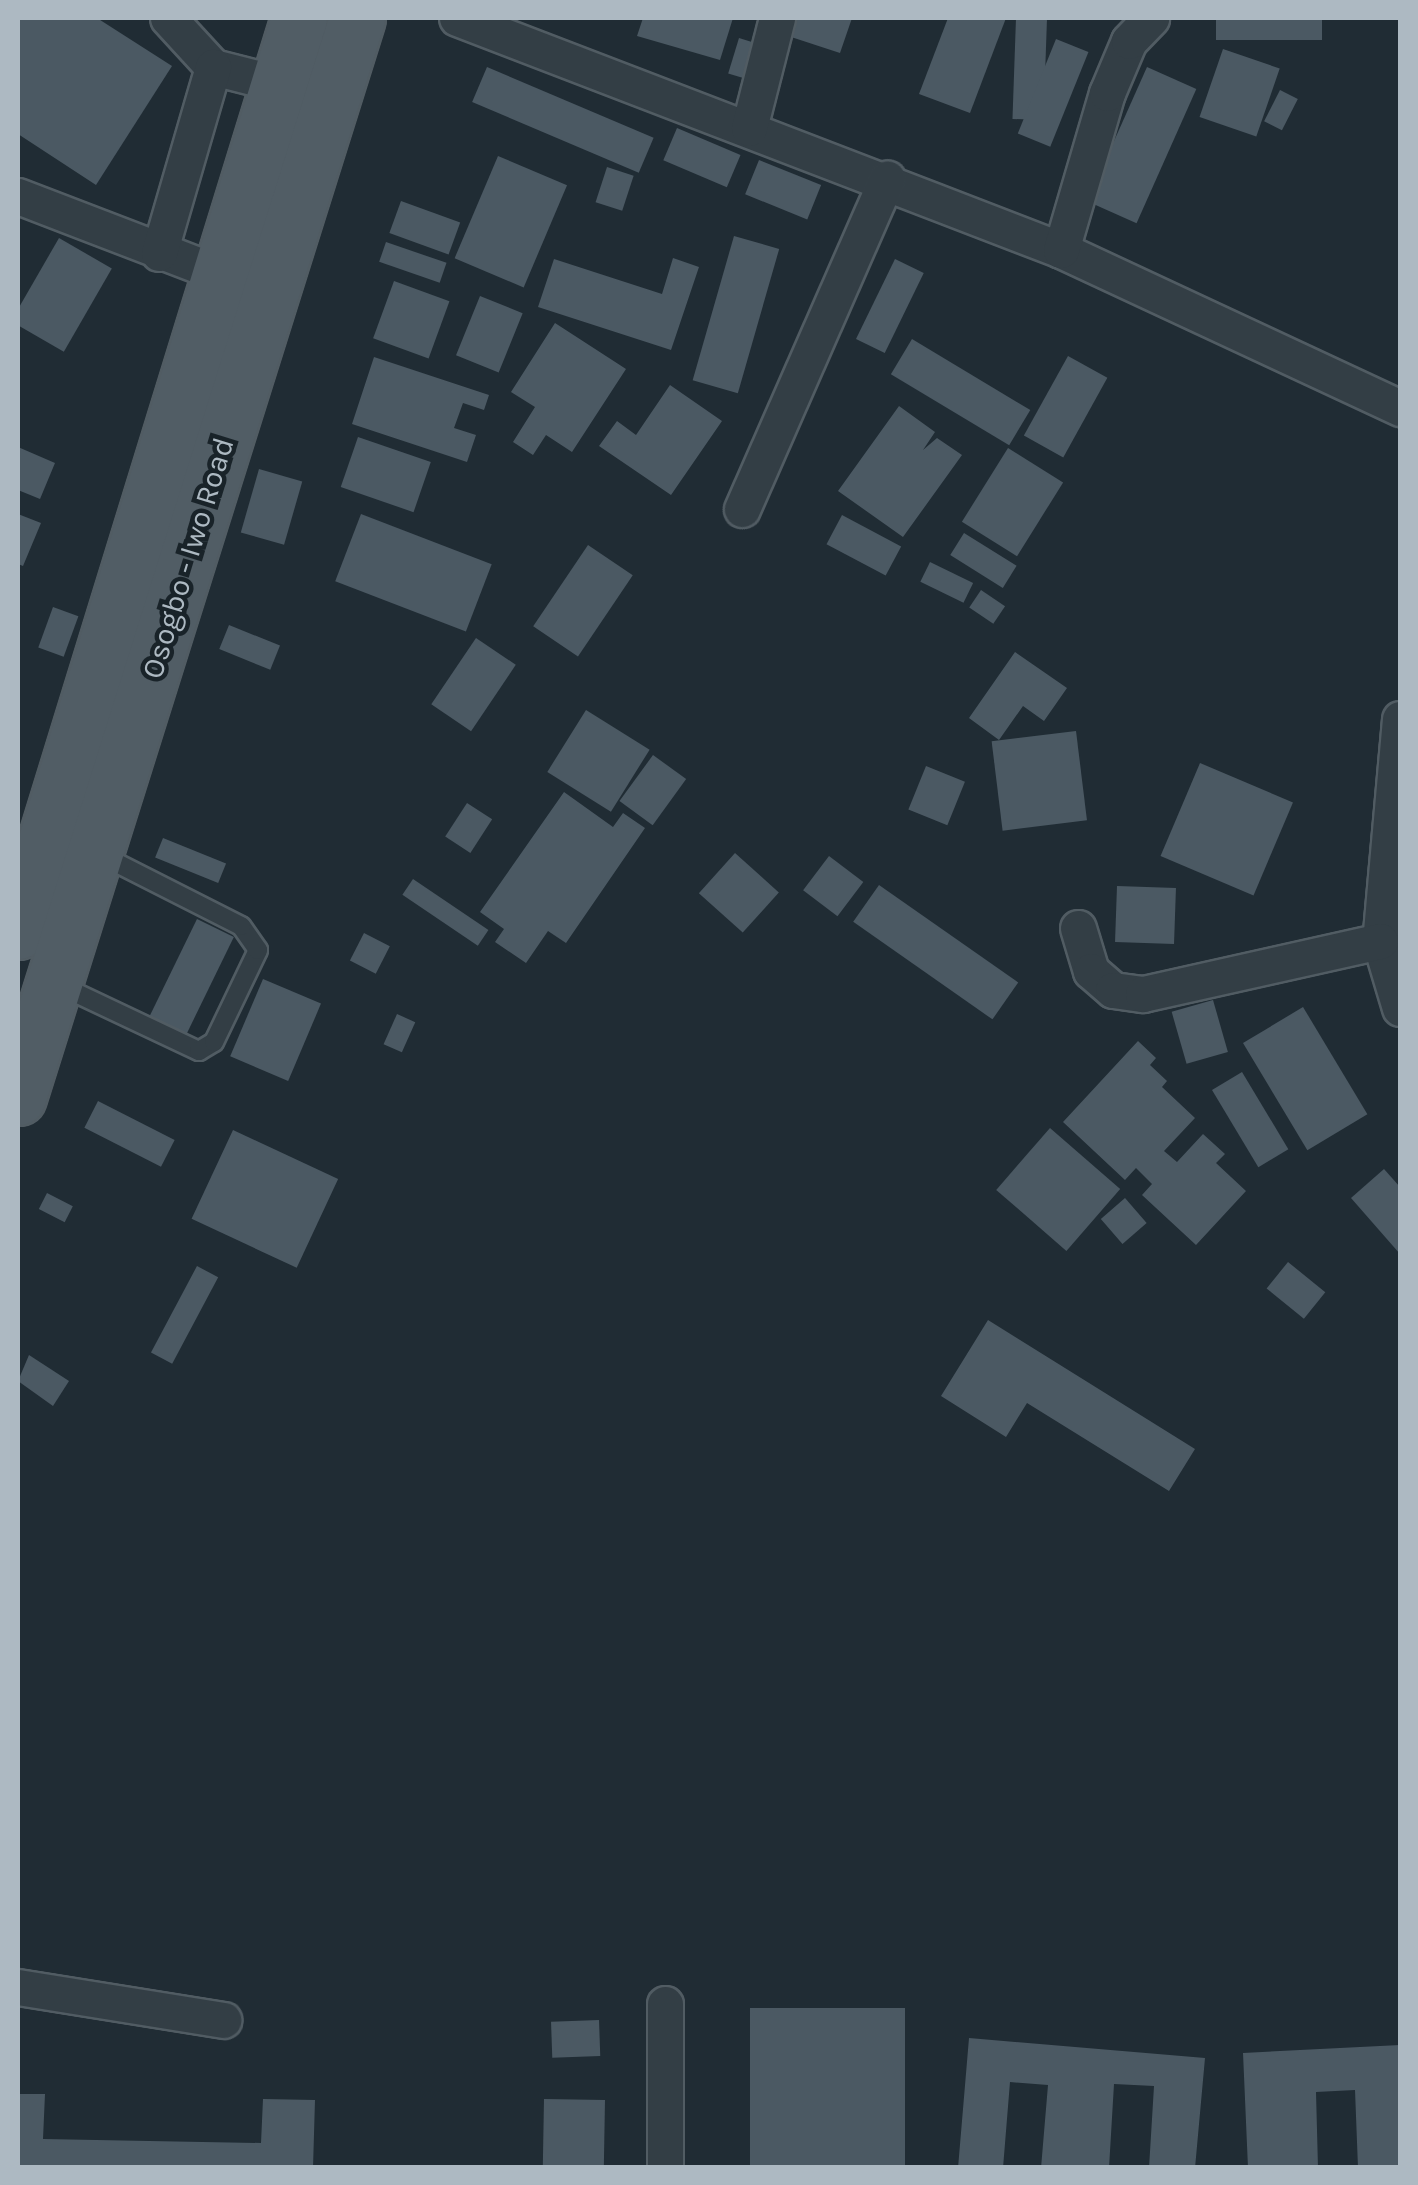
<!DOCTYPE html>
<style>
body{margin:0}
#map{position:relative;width:1418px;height:2185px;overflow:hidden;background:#202c34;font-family:Karla,sans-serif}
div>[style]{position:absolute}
.building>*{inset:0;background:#4b5963;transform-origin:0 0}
.roads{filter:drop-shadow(2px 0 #515c63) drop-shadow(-2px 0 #515c63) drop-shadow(0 2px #515c63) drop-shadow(0 -2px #515c63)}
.lane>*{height:18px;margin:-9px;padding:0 9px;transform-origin:9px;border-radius:9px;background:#333e45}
.street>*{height:35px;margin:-17.5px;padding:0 17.5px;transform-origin:17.5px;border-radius:17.5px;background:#333e45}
.primary>*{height:55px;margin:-27.5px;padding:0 27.5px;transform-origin:27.5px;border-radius:27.5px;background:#515d65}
span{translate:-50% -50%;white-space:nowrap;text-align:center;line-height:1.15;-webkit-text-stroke:9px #192329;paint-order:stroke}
.street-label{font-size:30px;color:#adb9c2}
.frame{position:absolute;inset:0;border:20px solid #adb9c2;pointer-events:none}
</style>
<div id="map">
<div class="building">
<div style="clip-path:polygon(18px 18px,97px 18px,172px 66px,96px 185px,18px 134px)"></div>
<div style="clip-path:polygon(643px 18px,733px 18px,720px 60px,637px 36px)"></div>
<div style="clip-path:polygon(795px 18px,852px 18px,840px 53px,788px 36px)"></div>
<div style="clip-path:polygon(948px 18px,1006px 18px,970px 113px,919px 94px)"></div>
<div style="left:1016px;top:18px;width:31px;height:101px;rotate:2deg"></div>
<div style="left:1216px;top:18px;width:106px;height:22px"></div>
<div style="left:739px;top:38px;width:21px;height:37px;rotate:17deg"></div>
<div style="left:1056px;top:39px;width:35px;height:102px;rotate:22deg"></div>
<div style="left:1223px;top:49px;width:60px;height:72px;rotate:19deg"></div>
<div style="left:487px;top:67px;width:181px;height:38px;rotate:23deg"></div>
<div style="left:1147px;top:67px;width:54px;height:147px;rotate:24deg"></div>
<div style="left:1280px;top:90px;width:20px;height:35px;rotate:27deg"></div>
<div style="left:677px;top:128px;width:69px;height:35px;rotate:23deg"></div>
<div style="left:498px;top:156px;width:75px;height:111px;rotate:23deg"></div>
<div style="left:759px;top:160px;width:67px;height:37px;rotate:22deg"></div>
<div style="left:607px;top:167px;width:28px;height:37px;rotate:18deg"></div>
<div style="left:401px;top:201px;width:63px;height:34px;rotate:20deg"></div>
<div style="left:734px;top:236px;width:47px;height:150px;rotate:16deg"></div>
<div style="left:59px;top:238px;width:61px;height:96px;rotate:30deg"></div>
<div style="left:386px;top:242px;width:64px;height:21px;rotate:19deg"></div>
<div style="clip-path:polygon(673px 258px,699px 267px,671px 350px,538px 307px,554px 259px,662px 294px)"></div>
<div style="left:895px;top:259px;width:32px;height:89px;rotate:26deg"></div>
<div style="left:394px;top:281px;width:59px;height:61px;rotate:20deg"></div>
<div style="left:480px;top:296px;width:46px;height:64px;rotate:22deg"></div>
<div style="clip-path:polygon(555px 323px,626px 369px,572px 452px,546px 435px,533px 455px,513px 442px,535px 407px,511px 392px)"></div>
<div style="left:912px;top:339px;width:138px;height:41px;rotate:31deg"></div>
<div style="left:1068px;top:356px;width:45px;height:91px;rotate:29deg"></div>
<div style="clip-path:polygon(374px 357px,489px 395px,484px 410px,463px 403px,454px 428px,476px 435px,467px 462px,352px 424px)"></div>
<div style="clip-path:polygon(670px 385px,722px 421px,671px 495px,599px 446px,617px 421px,636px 435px)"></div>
<div style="clip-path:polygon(899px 406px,935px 432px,923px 450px,937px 438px,962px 455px,903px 537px,838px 491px)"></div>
<div style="left:358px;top:437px;width:77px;height:53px;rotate:19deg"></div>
<div style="clip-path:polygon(18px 447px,55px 463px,40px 499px,18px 490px)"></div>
<div style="left:1008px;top:448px;width:65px;height:87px;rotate:32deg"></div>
<div style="left:259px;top:469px;width:45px;height:66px;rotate:16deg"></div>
<div style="clip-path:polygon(18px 514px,41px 523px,23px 566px,18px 564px)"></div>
<div style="left:361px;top:514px;width:140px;height:72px;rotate:21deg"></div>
<div style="left:842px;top:515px;width:67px;height:33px;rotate:28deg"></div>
<div style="left:964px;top:533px;width:62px;height:26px;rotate:32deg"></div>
<div style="left:588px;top:545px;width:54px;height:98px;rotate:34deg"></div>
<div style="left:930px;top:562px;width:48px;height:22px;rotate:26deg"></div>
<div style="left:981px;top:590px;width:29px;height:21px;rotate:34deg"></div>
<div style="left:53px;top:607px;width:27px;height:43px;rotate:20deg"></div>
<div style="left:229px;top:625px;width:55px;height:26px;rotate:22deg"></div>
<div style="left:476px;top:638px;width:48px;height:80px;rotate:34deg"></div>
<div style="clip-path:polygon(1015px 652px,1067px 688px,1044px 721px,1023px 706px,999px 740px,969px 718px)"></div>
<div style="left:586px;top:710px;width:75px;height:73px;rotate:32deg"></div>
<div style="left:1076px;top:731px;width:90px;height:85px;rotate:83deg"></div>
<div style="left:653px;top:755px;width:41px;height:57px;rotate:36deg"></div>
<div style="left:1200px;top:763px;width:101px;height:101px;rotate:23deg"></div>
<div style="left:926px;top:766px;width:42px;height:47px;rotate:22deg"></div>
<div style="clip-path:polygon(564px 792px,613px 827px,623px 813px,645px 828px,566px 943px,548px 931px,526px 963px,495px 942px,504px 929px,480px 912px)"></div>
<div style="left:467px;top:803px;width:30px;height:40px;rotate:33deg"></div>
<div style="left:163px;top:838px;width:68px;height:21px;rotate:22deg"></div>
<div style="left:735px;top:853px;width:59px;height:54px;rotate:42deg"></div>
<div style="left:829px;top:856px;width:43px;height:43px;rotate:37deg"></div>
<div style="left:413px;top:879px;width:91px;height:19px;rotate:34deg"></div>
<div style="left:879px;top:885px;width:170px;height:45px;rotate:35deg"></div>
<div style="left:1117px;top:886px;width:59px;height:56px;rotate:2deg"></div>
<div style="left:197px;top:919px;width:41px;height:117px;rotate:26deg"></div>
<div style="left:364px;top:933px;width:29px;height:31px;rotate:27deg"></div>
<div style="left:263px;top:979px;width:63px;height:84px;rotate:23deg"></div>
<div style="left:1213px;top:1000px;width:54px;height:43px;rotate:74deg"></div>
<div style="left:1303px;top:1007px;width:125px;height:70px;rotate:59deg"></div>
<div style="left:397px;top:1014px;width:20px;height:33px;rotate:24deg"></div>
<div style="clip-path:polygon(1138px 1041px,1156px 1058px,1150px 1065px,1167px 1081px,1162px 1087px,1195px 1118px,1164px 1151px,1177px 1162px,1203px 1134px,1225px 1154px,1216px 1163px,1246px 1191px,1196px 1245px,1142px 1195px,1152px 1184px,1136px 1168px,1125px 1180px,1063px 1122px)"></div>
<div style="left:1242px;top:1072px;width:90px;height:35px;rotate:59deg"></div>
<div style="left:98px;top:1101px;width:86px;height:30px;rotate:27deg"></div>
<div style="left:1050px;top:1128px;width:93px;height:82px;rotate:41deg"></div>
<div style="left:233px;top:1130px;width:116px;height:98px;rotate:25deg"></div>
<div style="clip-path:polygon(1384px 1169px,1400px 1187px,1400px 1254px,1351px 1198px)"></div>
<div style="left:47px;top:1193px;width:29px;height:18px;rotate:27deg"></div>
<div style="left:1125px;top:1198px;width:33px;height:32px;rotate:49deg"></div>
<div style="left:1288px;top:1262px;width:48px;height:34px;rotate:39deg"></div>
<div style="left:197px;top:1266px;width:24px;height:98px;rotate:28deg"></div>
<div style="clip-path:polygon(988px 1320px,1195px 1449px,1169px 1491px,1027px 1403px,1006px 1437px,941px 1396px)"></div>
<div style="clip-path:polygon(29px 1355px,69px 1381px,53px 1406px,18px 1381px)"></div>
<div style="left:750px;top:2008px;width:155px;height:160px"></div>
<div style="left:599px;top:2020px;width:36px;height:48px;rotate:88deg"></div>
<div style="clip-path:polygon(969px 2038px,1205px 2058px,1195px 2168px,1149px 2168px,1154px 2086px,1114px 2084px,1109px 2168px,1041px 2168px,1048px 2085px,1010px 2082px,1003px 2168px,958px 2168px)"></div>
<div style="clip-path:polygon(1400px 2045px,1400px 2168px,1358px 2168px,1355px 2090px,1316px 2092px,1318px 2168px,1248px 2168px,1243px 2053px)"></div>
<div style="clip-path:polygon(18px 2094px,45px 2094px,43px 2139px,261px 2143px,263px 2099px,315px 2100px,313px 2168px,18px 2168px)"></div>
<div style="left:544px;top:2099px;width:61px;height:69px;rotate:1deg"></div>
</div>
<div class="roads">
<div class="lane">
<div style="left:57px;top:984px;width:157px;rotate:25.3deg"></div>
<div style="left:199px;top:1051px;width:17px;rotate:-31deg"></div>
<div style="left:214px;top:1042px;width:102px;rotate:-64.4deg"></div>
<div style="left:258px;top:950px;width:29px;rotate:-125deg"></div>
<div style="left:241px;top:926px;width:157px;rotate:-153.1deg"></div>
</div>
<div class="street">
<div style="left:168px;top:18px;width:67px;rotate:47.4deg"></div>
<div style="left:213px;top:67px;width:69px;rotate:14.2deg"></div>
<div style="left:457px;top:18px;width:647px;rotate:21.01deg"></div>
<div style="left:1061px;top:250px;width:374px;rotate:25deg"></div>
<div style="left:749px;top:128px;width:114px;rotate:-75.7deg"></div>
<div style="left:18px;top:196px;width:212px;rotate:21deg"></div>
<div style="left:1061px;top:250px;width:164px;rotate:-73.7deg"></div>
<div style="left:1107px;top:93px;width:56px;rotate:-67.1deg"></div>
<div style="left:1129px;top:41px;width:32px;rotate:-46deg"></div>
<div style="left:159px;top:253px;width:194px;rotate:-73.8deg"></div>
<div style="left:742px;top:509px;width:361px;rotate:-66.3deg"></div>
<div style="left:1400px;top:719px;width:223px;rotate:95.1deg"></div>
<div style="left:1380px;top:941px;width:70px;rotate:73.4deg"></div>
<div style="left:1078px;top:928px;width:45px;rotate:73.2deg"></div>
<div style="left:1091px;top:971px;width:29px;rotate:41deg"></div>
<div style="left:1113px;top:990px;width:30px;rotate:8deg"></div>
<div style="left:1143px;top:994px;width:243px;rotate:-12.6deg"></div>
<div style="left:18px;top:1987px;width:208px;rotate:9.1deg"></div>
<div style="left:665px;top:2168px;width:164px;rotate:-90deg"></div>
</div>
<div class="primary">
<div style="left:18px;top:931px;width:955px;rotate:-72.89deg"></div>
<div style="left:18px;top:1097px;width:1131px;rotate:-72.56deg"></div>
</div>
</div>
<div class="street-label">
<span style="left:188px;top:558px;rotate:-73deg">Osogbo - Iwo Road</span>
</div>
<div class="frame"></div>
</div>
